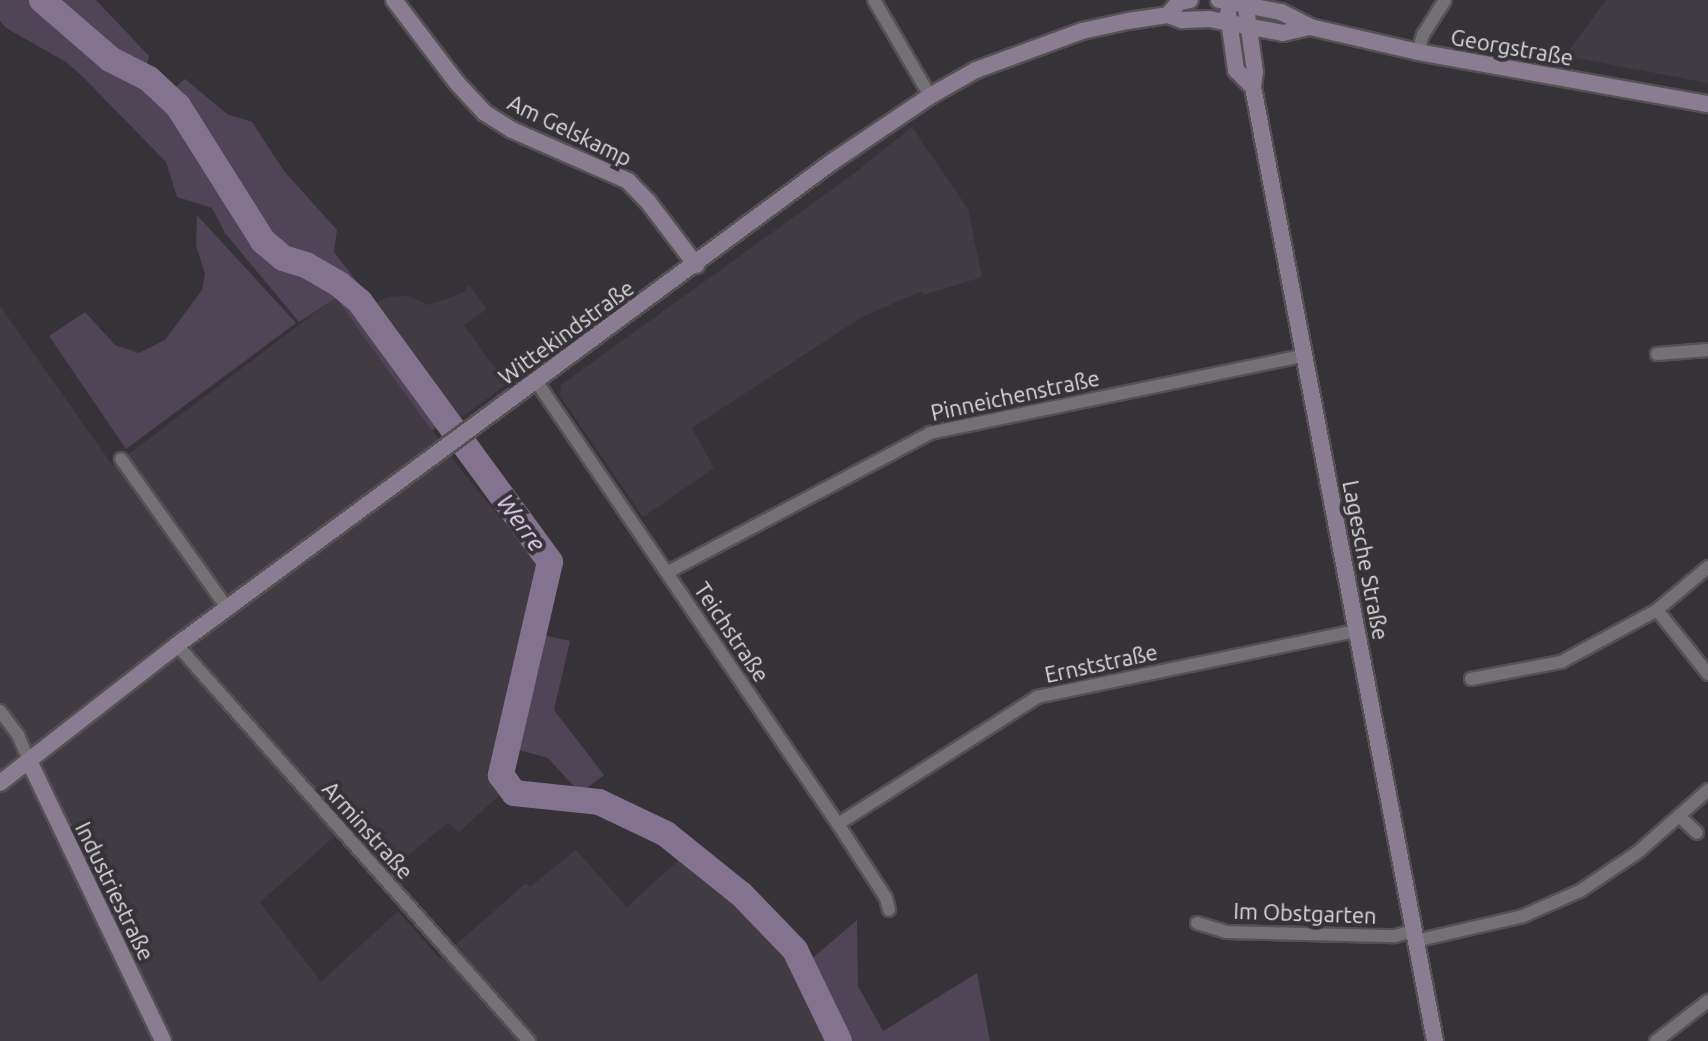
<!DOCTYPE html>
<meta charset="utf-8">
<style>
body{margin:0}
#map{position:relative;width:1708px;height:1041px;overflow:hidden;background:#353337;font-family:Ubuntu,sans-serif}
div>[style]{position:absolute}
.built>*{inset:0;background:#413b44}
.green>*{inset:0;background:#504457}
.river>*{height:26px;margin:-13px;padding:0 13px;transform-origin:13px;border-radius:13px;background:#84738e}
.roads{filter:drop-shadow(2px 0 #535154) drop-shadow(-2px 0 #535154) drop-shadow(0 2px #535154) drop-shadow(0 -2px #535154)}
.street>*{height:12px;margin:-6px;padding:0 6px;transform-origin:6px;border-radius:6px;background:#747175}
.secondary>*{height:16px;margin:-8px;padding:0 8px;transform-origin:8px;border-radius:8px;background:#8a7d91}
span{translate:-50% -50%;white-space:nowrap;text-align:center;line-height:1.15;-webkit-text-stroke:8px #353337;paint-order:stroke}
.street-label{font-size:22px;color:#dedcdf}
.water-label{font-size:24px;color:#eed5fc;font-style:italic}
</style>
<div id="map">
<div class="built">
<div style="clip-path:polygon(1606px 0,1708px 0,1708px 83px,1565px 56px)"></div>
<div style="clip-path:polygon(912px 127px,968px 209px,982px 277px,924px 295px,922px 291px,862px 317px,692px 428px,714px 468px,643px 517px,560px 396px,561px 385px,852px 175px)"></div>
<div style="clip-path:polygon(469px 285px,487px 309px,464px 325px,494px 367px,502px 371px,524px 371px,457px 421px,424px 368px,374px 304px,387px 297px,408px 296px,429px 305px,464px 292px)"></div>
<div style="clip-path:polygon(336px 297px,461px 470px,539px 565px,540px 574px,524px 646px,516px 661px,518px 675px,505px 737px,496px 765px,486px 772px,503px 792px,459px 832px,448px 823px,395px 866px,353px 820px,260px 902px,321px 982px,398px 911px,440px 959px,526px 883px,530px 887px,576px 850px,627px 907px,681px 858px,736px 901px,818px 999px,830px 1041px,0 1041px,0 306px,113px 466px)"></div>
</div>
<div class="green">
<div style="clip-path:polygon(0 0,96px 0,149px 56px,147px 65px,172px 90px,185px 79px,227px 114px,252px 122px,284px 171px,337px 230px,334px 252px,424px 368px,452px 413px,432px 431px,336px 298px,299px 322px,225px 233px,212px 208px,177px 197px,166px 162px,82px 76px,66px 62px,6px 28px,0 21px)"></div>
<div style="clip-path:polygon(197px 215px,296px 323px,126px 449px,49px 336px,85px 312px,115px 345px,139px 353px,165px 340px,202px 290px,205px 274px,196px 245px)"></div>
<div style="clip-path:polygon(543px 635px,570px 641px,554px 710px,604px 775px,580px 793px,548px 758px,519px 750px,526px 704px,539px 669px)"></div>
<div style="clip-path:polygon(857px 920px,858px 986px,883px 1031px,977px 973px,990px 1041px,848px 1041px,809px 961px)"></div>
</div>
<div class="river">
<div style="left:42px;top:0;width:90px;rotate:40.9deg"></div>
<div style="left:110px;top:59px;width:44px;rotate:27.1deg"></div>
<div style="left:149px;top:79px;width:40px;rotate:43deg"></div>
<div style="left:178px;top:106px;width:160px;rotate:57.8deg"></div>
<div style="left:263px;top:241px;width:26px;rotate:40deg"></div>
<div style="left:283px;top:258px;width:24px;rotate:17deg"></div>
<div style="left:306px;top:265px;width:39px;rotate:30deg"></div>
<div style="left:340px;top:285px;width:26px;rotate:40deg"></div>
<div style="left:360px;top:302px;width:322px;rotate:53.8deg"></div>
<div style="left:550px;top:562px;width:219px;rotate:103deg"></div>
<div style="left:501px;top:775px;width:22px;rotate:54deg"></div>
<div style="left:514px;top:793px;width:85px;rotate:6deg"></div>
<div style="left:599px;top:802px;width:74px;rotate:25.5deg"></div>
<div style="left:666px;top:834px;width:96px;rotate:38.7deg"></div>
<div style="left:741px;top:894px;width:78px;rotate:46deg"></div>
<div style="left:795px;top:950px;width:101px;rotate:64.2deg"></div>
</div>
<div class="roads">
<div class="street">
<div style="left:874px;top:0;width:111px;rotate:59.7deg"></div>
<div style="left:1418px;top:52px;width:18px;rotate:-74deg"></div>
<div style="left:1423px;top:35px;width:41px;rotate:-57.8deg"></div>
<div style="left:1657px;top:354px;width:51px;rotate:-4.5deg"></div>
<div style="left:536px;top:381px;width:536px;rotate:55.72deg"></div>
<div style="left:838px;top:824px;width:88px;rotate:57deg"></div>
<div style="left:886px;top:898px;width:12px;rotate:76deg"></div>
<div style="left:121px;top:459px;width:184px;rotate:54.5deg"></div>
<div style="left:668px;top:572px;width:297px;rotate:-27.9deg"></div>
<div style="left:930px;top:433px;width:383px;rotate:-11.7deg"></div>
<div style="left:1657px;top:610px;width:82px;rotate:51.4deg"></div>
<div style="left:177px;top:645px;width:530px;rotate:48.37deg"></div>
<div style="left:1471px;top:679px;width:92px;rotate:-10.7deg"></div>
<div style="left:1561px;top:662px;width:109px;rotate:-28.4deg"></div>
<div style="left:1657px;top:610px;width:67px;rotate:-40.1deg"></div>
<div style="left:0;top:711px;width:30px;rotate:53deg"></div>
<div style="left:18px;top:735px;width:28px;rotate:67deg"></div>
<div style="left:1680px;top:817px;width:23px;rotate:43deg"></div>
<div style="left:838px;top:824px;width:236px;rotate:-32.5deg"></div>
<div style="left:1037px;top:697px;width:327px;rotate:-11.7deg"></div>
<div style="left:1197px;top:923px;width:30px;rotate:17deg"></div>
<div style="left:1226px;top:932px;width:169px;rotate:1.4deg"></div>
<div style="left:1395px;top:936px;width:19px;rotate:-16deg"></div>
<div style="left:1415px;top:941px;width:111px;rotate:-13deg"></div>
<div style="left:1523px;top:916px;width:62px;rotate:-23.7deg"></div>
<div style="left:1580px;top:891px;width:70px;rotate:-33.9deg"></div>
<div style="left:1638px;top:852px;width:94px;rotate:-41.5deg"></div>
<div style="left:1656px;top:1041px;width:66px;rotate:-37.6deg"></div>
</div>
<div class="secondary">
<div style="left:394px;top:0;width:104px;rotate:52.8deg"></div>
<div style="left:457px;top:83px;width:41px;rotate:47deg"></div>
<div style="left:485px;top:113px;width:32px;rotate:32deg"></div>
<div style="left:512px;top:130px;width:127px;rotate:23.7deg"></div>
<div style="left:628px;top:181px;width:30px;rotate:46deg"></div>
<div style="left:649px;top:203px;width:78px;rotate:52.8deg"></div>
<div style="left:1219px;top:0;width:63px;rotate:11deg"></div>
<div style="left:1281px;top:12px;width:33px;rotate:27deg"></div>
<div style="left:1310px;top:27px;width:111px;rotate:13deg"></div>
<div style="left:1418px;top:52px;width:295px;rotate:10.2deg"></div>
<div style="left:1245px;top:0;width:73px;rotate:82.1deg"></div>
<div style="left:1255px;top:72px;width:15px;rotate:98deg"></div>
<div style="left:1253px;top:87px;width:971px;rotate:79.2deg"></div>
<div style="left:1228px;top:13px;width:58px;rotate:82deg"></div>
<div style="left:1236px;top:70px;width:24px;rotate:45deg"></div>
<div style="left:1168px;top:15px;width:17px;rotate:-50deg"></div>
<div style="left:1179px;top:2px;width:11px;rotate:-10deg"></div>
<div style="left:29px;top:761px;width:310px;rotate:64.4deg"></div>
<div style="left:0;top:783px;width:224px;rotate:-37.9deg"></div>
<div style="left:177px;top:645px;width:814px;rotate:-36.41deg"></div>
<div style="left:832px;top:162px;width:118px;rotate:-34deg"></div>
<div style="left:930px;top:96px;width:53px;rotate:-29.5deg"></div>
<div style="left:976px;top:70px;width:113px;rotate:-20.2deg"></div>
<div style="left:1082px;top:31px;width:47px;rotate:-12.3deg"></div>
<div style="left:1128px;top:21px;width:40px;rotate:-8.5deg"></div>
<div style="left:1168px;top:15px;width:15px;rotate:20deg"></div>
<div style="left:1182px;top:20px;width:27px;rotate:-2deg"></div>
<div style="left:1209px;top:19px;width:75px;rotate:10.7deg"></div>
<div style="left:1283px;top:33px;width:28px;rotate:-13deg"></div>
</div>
</div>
<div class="street-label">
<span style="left:1512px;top:47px;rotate:10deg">Georgstraße</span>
<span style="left:570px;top:130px;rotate:26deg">Am Gelskamp</span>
<span style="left:566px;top:332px;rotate:-36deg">Wittekindstraße</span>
<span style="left:1015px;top:395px;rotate:-12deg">Pinneichenstraße</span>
<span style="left:1366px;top:560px;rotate:79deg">Lagesche Straße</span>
<span style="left:732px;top:632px;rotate:56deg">Teichstraße</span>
<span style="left:1101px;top:663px;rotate:-12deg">Ernststraße</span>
<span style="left:368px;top:830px;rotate:48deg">Arminstraße</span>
<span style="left:115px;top:891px;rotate:64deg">Industriestraße</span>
<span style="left:1305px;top:913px;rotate:2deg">Im Obstgarten</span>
</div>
<div class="water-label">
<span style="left:521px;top:523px;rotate:54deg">Werre</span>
</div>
</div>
